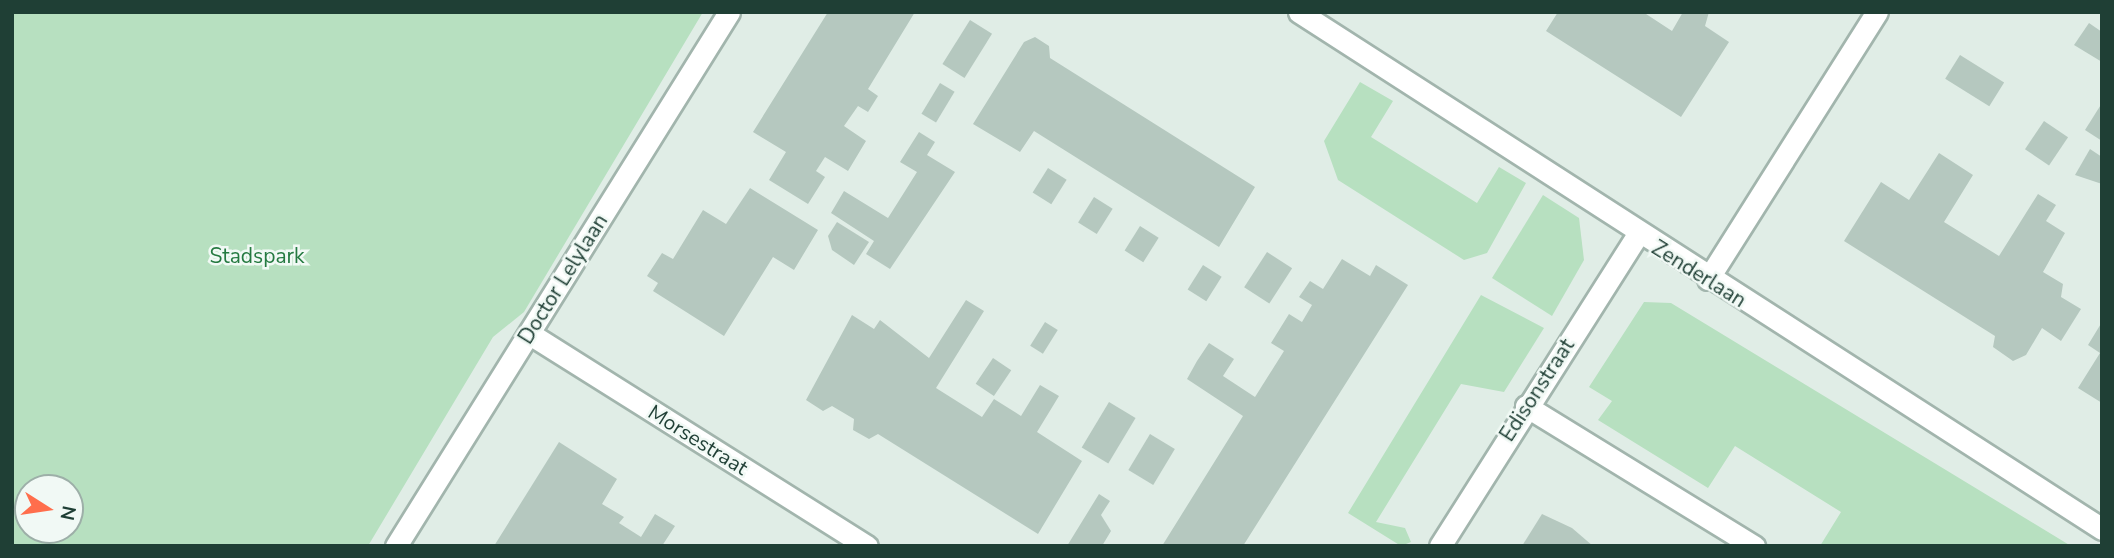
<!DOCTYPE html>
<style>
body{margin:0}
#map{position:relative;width:2114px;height:558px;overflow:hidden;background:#e0ede6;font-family:"Nunito Sans",sans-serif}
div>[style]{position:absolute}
.green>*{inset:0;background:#b7e0c0}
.building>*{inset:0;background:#b5c8bf;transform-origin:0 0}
.roads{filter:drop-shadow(2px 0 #a2b5ad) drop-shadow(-2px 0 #a2b5ad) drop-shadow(0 2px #a2b5ad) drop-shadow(0 -2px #a2b5ad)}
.minor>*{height:21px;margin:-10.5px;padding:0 10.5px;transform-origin:10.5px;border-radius:10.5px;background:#fff}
span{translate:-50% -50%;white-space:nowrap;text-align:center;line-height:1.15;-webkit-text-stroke:5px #f1f9f5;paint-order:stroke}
.park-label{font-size:21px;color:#257a41}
.street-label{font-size:21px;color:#1f3f35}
.frame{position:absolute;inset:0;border:14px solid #1f3f35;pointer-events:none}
.north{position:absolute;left:14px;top:474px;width:70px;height:70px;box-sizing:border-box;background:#f1f9f5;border:2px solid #9dafa8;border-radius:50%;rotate:102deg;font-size:19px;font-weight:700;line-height:28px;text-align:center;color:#1f3f35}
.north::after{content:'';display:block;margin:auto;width:24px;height:32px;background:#ff6e4c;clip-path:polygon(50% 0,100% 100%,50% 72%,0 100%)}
</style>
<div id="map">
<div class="green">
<div style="clip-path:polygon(evenodd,12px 12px,703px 12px,524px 312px,493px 337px,368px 546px,12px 546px,12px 12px,28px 488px,70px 488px,70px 530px,28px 530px,28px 488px)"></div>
<div style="clip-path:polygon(1360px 82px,1393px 101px,1371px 137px,1477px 203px,1499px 167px,1526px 183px,1487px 253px,1464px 260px,1338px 180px,1324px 141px)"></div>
<div style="clip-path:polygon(1543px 195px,1579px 218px,1584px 260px,1552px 316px,1492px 278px)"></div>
<div style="clip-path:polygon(1481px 295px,1544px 328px,1504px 392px,1461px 384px,1376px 522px,1405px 528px,1411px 542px,1401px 546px,1348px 513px)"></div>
<div style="clip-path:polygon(1644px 302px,1671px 303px,2071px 546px,1820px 546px,1841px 512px,1735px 446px,1708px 488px,1598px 420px,1612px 401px,1589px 387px)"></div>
</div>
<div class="building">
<div style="clip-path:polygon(828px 12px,915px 12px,868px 89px,878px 96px,868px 112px,858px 106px,844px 126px,866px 141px,848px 171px,825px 157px,816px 171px,825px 177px,808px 204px,769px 180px,786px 152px,753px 132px)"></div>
<div style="clip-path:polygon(1558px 12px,1643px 12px,1672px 31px,1683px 12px,1709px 12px,1705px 26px,1729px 42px,1681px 117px,1546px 31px)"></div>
<div style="left:970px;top:20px;width:26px;height:52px;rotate:32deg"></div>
<div style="clip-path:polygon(2089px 23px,2102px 32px,2102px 62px,2074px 45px)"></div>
<div style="clip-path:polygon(1035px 37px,1049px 46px,1050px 58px,1255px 187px,1219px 247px,1034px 131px,1020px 152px,973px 124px,1024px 42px)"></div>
<div style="left:1960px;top:55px;width:52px;height:28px;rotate:32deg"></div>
<div style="left:940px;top:83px;width:17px;height:36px;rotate:31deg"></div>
<div style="clip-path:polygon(2102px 103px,2102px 141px,2085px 130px)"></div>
<div style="left:2044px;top:121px;width:29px;height:34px;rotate:34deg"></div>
<div style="clip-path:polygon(919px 132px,935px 142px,927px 155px,955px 172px,890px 269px,866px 254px,874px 241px,831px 213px,844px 191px,888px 218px,917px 172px,900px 162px)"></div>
<div style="clip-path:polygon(2090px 149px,2102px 157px,2102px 184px,2075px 175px)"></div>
<div style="clip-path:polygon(1939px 153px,1973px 175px,1944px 222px,1999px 256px,2038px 194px,2056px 205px,2046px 221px,2065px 233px,2043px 272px,2063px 284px,2061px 297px,2081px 309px,2061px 341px,2042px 328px,2026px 355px,2013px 361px,1993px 347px,1995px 336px,1844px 241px,1881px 182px,1909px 200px)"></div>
<div style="left:1048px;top:168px;width:22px;height:29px;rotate:32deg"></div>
<div style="clip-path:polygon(750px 188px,818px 230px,794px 270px,773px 257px,724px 336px,653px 291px,658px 283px,647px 276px,662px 253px,673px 259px,703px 210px,726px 224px)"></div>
<div style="left:1094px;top:197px;width:22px;height:30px;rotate:32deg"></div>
<div style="clip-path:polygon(837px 222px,869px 242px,854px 265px,832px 250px,828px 236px)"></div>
<div style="left:1140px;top:226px;width:22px;height:29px;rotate:32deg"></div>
<div style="left:1267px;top:252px;width:30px;height:42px;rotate:33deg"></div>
<div style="clip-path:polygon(1342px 259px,1370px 276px,1376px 265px,1408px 285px,1243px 546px,1162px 546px,1243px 416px,1187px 379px,1197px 361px,1209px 343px,1234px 359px,1223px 376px,1255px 397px,1284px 351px,1271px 343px,1289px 314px,1302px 322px,1312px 305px,1299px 297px,1310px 281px,1323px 289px)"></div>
<div style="left:1203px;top:265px;width:22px;height:29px;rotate:32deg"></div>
<div style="clip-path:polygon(966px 300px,984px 311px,936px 388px,982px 417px,994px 399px,1021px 416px,1040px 385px,1059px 396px,1037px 432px,1082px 461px,1038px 534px,878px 434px,869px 439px,853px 430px,854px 419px,832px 406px,823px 411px,806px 400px,852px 315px,874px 329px,880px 320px,929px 358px)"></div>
<div style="left:1045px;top:322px;width:15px;height:28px;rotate:32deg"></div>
<div style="clip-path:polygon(2102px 322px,2102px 403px,2078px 388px,2100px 353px,2088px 345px)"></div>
<div style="left:993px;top:358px;width:22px;height:31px;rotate:34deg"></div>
<div style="left:1109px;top:402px;width:31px;height:53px;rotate:31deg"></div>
<div style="left:1150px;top:434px;width:29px;height:42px;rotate:31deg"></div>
<div style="clip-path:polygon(559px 442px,617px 479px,602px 504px,624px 517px,619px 523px,641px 537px,655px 514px,675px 526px,662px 546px,494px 546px)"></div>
<div style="clip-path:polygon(1099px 494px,1110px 501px,1101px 515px,1111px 531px,1102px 546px,1067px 546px)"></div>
<div style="clip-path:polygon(1542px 514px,1572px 528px,1593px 546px,1522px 546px)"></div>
</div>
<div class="roads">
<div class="minor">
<div style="left:1299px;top:12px;width:955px;rotate:32.77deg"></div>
<div style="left:1708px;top:279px;width:316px;rotate:-57.7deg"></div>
<div style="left:530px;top:334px;width:398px;rotate:32.2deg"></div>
<div style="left:1526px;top:406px;width:268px;rotate:31.6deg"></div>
<div style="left:396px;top:546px;width:629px;rotate:-58.05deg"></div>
<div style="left:1440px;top:546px;width:368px;rotate:-57.6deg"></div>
</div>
</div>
<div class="park-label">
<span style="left:257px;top:256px">Stadspark</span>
</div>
<div class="street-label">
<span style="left:1699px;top:274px;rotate:32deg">Zenderlaan</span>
<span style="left:563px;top:279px;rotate:-58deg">Doctor Lelylaan</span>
<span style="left:1537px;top:390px;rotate:-57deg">Edisonstraat</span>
<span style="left:698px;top:440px;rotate:32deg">Morsestraat</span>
</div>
<div class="frame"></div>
<div class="north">N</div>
</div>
